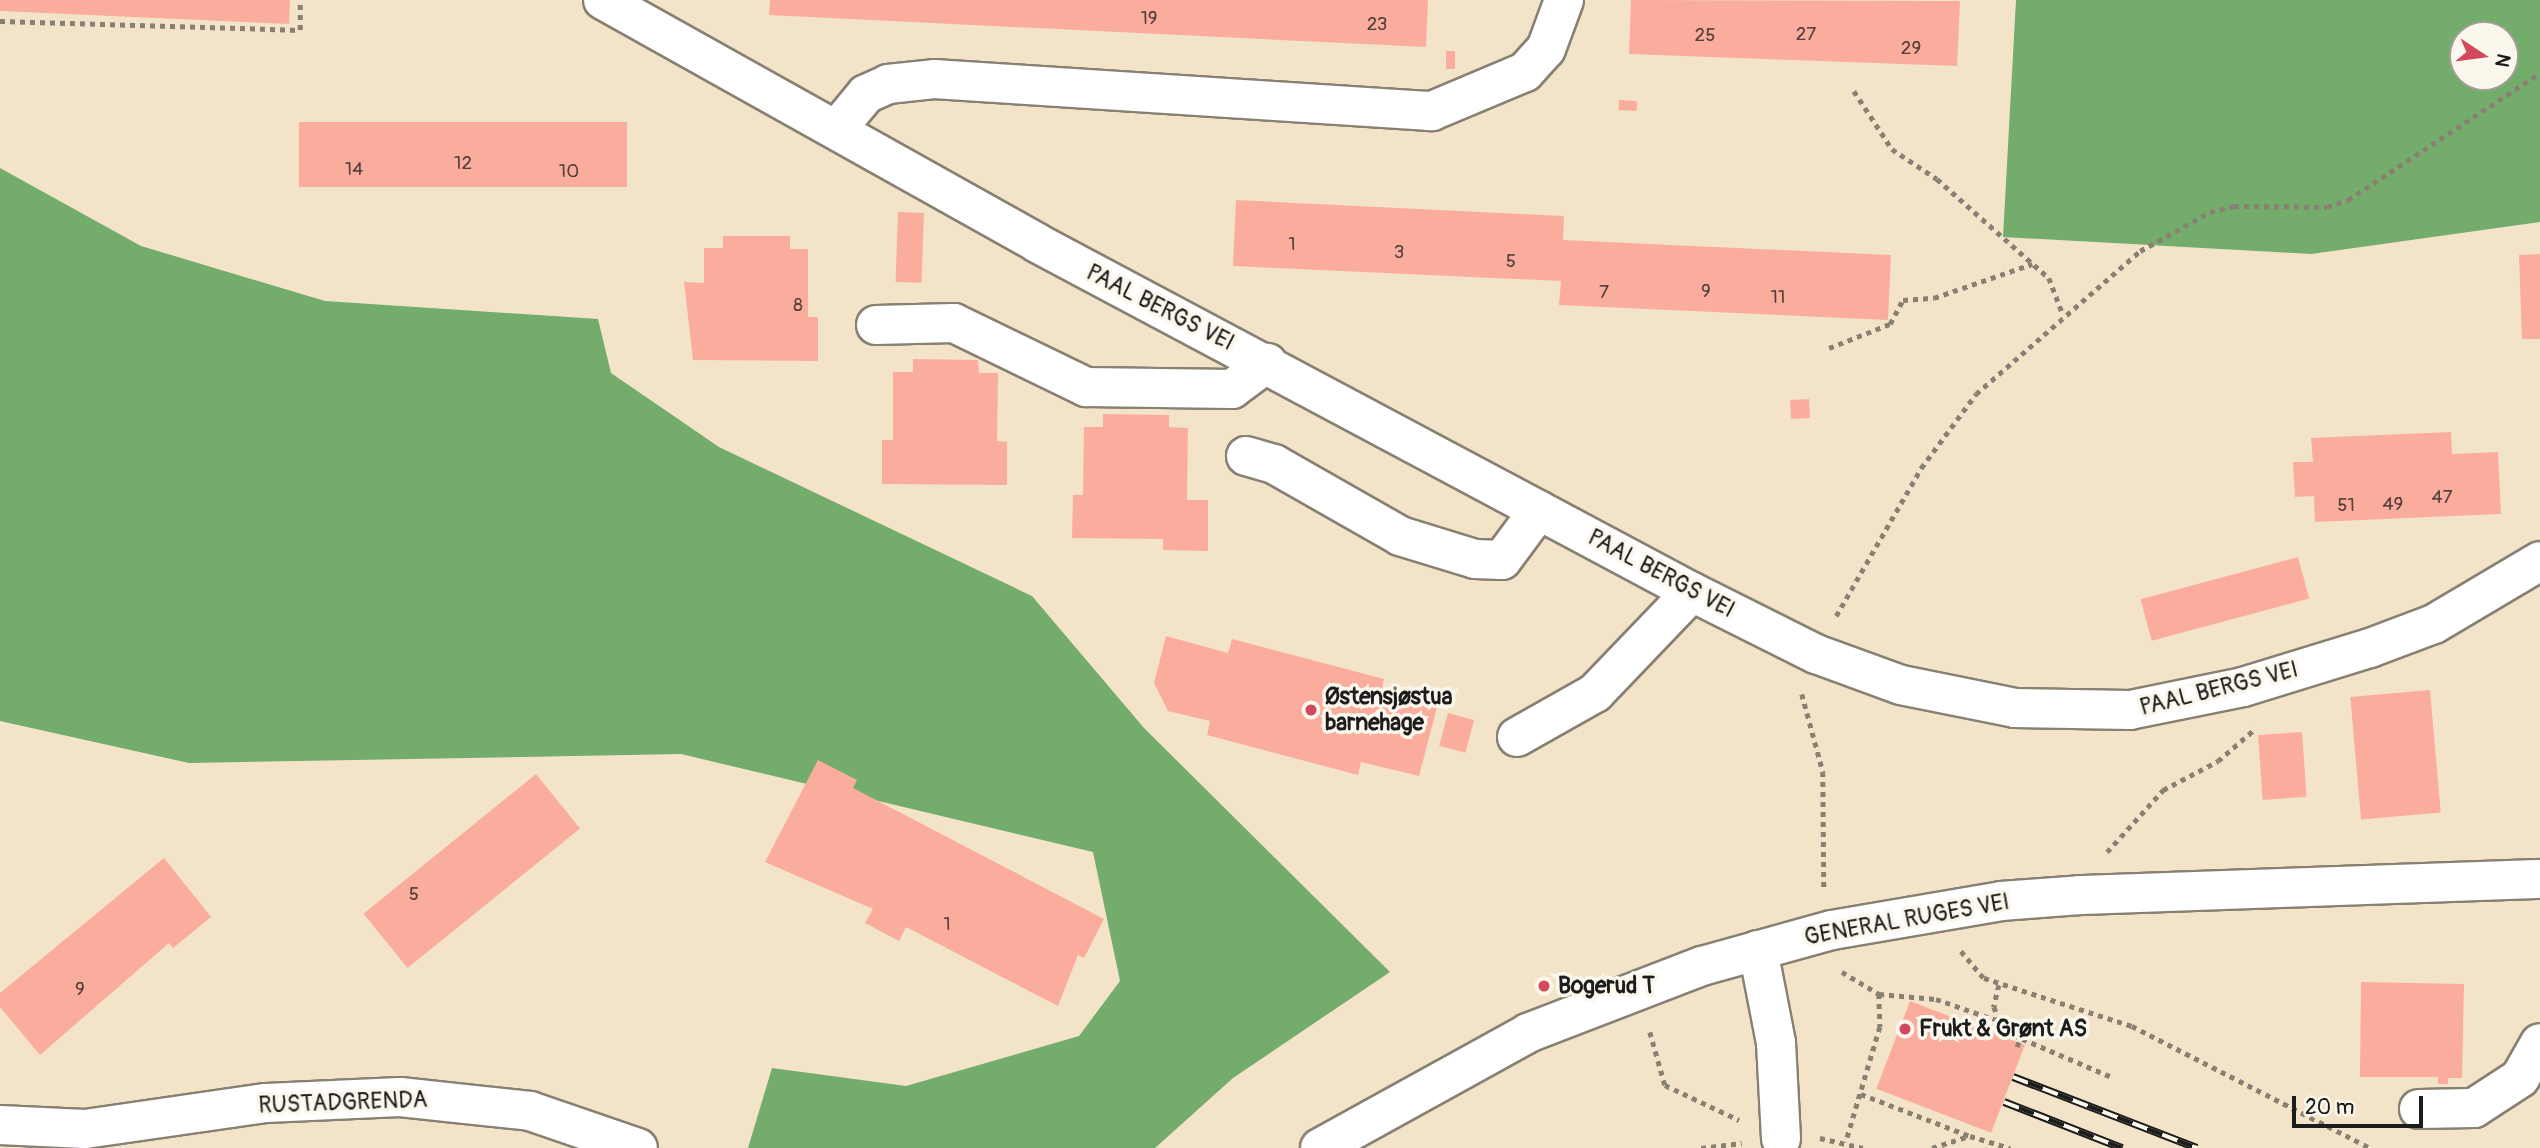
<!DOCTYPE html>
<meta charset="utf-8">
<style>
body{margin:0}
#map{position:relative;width:2540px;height:1148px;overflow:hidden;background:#f3e4c9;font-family:Pangolin,sans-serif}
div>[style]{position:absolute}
.forest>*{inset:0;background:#74ac6b}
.building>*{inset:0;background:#faad9d;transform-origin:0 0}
.path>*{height:4.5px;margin-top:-2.25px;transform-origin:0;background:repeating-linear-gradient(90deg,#888072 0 5px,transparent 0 10px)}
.roads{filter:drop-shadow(2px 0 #888072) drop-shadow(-2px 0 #888072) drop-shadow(0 2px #888072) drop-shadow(0 -2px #888072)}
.minor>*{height:38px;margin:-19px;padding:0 19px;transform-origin:19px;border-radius:19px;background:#fff}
.major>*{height:38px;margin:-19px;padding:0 19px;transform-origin:19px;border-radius:19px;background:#fff}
.rail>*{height:8px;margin-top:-4px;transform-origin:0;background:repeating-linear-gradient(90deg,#fbf7ec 0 16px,#1c1c1c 0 32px);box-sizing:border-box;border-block:2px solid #1c1c1c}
.dots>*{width:19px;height:19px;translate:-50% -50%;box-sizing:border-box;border:4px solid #fbf7ec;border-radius:50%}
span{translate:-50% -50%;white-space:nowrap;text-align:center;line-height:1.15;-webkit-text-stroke:7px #fbf7ec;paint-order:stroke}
.number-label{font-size:19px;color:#54403c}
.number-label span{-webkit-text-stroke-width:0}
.street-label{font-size:23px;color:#1c1c1c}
.poi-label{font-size:23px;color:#1c1c1c;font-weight:700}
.left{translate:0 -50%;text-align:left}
.north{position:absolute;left:2449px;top:21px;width:70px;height:70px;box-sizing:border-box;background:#fbf7ec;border:2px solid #a29f99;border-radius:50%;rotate:103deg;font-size:19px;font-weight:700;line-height:28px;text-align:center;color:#1c1c1c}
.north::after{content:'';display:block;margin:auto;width:24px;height:32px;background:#d1495b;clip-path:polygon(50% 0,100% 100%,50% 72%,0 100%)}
.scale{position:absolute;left:2292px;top:1096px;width:131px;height:32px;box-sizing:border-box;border:4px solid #1c1c1c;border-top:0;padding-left:9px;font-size:21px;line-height:24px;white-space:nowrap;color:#1c1c1c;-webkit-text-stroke:5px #fbf7ec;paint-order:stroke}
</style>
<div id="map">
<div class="forest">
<div style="clip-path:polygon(evenodd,2016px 0,2540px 0,2540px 222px,2311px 254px,2003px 237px,2016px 0,2505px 35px,2505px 77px,2463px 77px,2463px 35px,2505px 35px)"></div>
<div style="clip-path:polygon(0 168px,141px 246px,325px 301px,598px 319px,611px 373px,719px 447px,1032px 596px,1144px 728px,1390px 972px,1233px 1078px,1155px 1148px,748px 1148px,772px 1068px,906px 1086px,1079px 1036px,1120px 981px,1093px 852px,681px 754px,189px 763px,0 721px)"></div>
</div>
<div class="building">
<div style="clip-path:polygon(0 0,290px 0,289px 24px,0 11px)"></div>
<div style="clip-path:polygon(770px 0,1428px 0,1426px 47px,769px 15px)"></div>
<div style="clip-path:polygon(1631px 0,1960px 1px,1957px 66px,1629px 54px)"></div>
<div style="left:1446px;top:51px;width:9px;height:18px"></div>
<div style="left:1619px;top:100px;width:18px;height:10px;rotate:3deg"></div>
<div style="left:299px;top:122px;width:328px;height:65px"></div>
<div style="clip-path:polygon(1236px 200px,1564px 216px,1563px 240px,1891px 255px,1888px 320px,1559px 305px,1561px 281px,1233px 266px)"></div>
<div style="left:898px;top:212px;width:26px;height:70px;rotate:2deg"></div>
<div style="clip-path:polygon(723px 236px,790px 236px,790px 249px,808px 249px,808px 317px,818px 317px,818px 361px,693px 360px,684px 282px,704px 283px,704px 248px,723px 248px)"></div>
<div style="clip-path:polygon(2540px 254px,2540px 339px,2522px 339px,2519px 255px)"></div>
<div style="clip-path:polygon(913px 359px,978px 360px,979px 373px,998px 373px,997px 441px,1007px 442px,1007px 485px,882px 484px,882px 440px,893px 440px,893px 372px,913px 372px)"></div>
<div style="left:1809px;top:399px;width:19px;height:19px;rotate:87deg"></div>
<div style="clip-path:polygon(1103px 414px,1169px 415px,1169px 427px,1188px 428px,1187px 500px,1208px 500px,1208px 551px,1163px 550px,1163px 539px,1072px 538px,1073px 495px,1083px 495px,1084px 427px,1103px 427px)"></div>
<div style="clip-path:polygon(2451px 432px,2452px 454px,2498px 452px,2501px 514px,2315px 522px,2314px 496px,2295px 497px,2293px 462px,2313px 462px,2311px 438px)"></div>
<div style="left:2298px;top:557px;width:43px;height:163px;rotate:75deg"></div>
<div style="clip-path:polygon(1166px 636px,1228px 653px,1232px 639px,1384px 679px,1381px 692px,1437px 707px,1419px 776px,1361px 762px,1358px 775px,1207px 735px,1210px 721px,1168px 711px,1154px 683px)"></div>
<div style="left:2430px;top:690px;width:123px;height:80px;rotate:85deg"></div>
<div style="left:1448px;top:713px;width:27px;height:34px;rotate:15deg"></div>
<div style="left:2302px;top:732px;width:65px;height:44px;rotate:86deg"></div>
<div style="clip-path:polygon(818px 760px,857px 780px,853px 788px,1104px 919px,1084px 958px,1078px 955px,1058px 1006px,906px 927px,899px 941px,865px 923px,873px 909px,765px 862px)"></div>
<div style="left:536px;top:774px;width:70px;height:222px;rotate:51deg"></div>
<div style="clip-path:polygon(164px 858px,211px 917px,173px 948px,169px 943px,40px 1055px,0 1007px,0 993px)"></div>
<div style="clip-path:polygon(2361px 982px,2464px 984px,2462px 1078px,2448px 1078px,2448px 1084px,2438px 1084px,2438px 1077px,2360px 1077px)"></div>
<div style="left:1910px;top:1001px;width:123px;height:94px;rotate:21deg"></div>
</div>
<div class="path">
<div style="left:0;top:21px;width:300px;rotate:1.7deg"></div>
<div style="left:300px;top:30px;width:30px;rotate:-90deg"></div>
<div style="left:1854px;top:91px;width:69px;rotate:56.8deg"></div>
<div style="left:1892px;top:149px;width:54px;rotate:33.7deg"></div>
<div style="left:1937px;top:179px;width:149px;rotate:41.5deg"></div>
<div style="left:2049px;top:278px;width:39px;rotate:69deg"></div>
<div style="left:1829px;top:348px;width:66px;rotate:-21.5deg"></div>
<div style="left:1890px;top:324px;width:27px;rotate:-62deg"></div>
<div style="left:1903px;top:300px;width:31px;rotate:-4deg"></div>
<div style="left:1934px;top:298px;width:104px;rotate:-19.1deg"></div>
<div style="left:1836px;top:616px;width:171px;rotate:-60.1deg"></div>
<div style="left:1921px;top:468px;width:92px;rotate:-53.4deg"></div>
<div style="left:1976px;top:394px;width:218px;rotate:-41.1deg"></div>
<div style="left:2140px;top:251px;width:80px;rotate:-29.1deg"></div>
<div style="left:2210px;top:212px;width:25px;rotate:-14deg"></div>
<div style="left:2234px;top:206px;width:93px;rotate:0.6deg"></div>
<div style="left:2327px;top:207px;width:22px;rotate:-18deg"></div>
<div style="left:2348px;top:200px;width:230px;rotate:-33.5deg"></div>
<div style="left:1802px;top:694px;width:81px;rotate:74.9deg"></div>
<div style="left:1823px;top:772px;width:117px;rotate:89.5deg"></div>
<div style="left:2107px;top:852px;width:84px;rotate:-47.9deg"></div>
<div style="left:2163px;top:790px;width:62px;rotate:-27.8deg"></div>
<div style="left:2218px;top:761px;width:50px;rotate:-41deg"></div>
<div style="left:1961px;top:951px;width:35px;rotate:50deg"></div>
<div style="left:1984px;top:978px;width:156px;rotate:18deg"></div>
<div style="left:2132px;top:1026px;width:267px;rotate:27.1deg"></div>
<div style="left:1842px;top:972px;width:43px;rotate:30.7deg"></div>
<div style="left:1879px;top:994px;width:33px;rotate:88deg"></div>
<div style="left:1880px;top:1027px;width:120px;rotate:106.5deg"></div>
<div style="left:1999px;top:985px;width:23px;rotate:103deg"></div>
<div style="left:1994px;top:1007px;width:26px;rotate:67deg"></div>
<div style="left:2004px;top:1031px;width:117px;rotate:23.1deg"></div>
<div style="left:1879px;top:994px;width:57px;rotate:5deg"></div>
<div style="left:1936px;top:999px;width:64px;rotate:19.3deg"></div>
<div style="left:1650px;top:1032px;width:55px;rotate:74.2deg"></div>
<div style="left:1665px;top:1085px;width:82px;rotate:25.3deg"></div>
<div style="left:2017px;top:1047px;width:10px;rotate:-73deg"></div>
<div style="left:1861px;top:1094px;width:117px;rotate:21.1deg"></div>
<div style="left:1820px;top:1138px;width:44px;rotate:13.1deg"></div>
<div style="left:1701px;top:1148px;width:41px;rotate:-7deg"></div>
<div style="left:1932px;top:1148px;width:40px;rotate:-18deg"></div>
<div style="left:1970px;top:1136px;width:42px;rotate:16.7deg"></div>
</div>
<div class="roads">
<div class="minor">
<div style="left:603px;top:0;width:497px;rotate:29.2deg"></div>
<div style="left:1037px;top:243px;width:742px;rotate:28.05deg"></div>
<div style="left:1692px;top:592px;width:139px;rotate:26.6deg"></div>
<div style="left:1816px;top:654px;width:90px;rotate:20deg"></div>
<div style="left:1901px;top:685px;width:116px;rotate:11.4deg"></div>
<div style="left:2015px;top:708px;width:115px;rotate:1deg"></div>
<div style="left:2130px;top:710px;width:115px;rotate:-11.5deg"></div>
<div style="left:2243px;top:687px;width:133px;rotate:-17.1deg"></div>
<div style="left:2370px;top:648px;width:68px;rotate:-20.6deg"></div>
<div style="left:2434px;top:624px;width:123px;rotate:-30.7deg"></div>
<div style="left:837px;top:129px;width:45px;rotate:-50.4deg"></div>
<div style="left:866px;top:94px;width:24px;rotate:-24deg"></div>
<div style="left:888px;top:84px;width:46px;rotate:-6.2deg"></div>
<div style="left:934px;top:79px;width:499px;rotate:3.7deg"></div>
<div style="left:1432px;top:111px;width:101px;rotate:-22.8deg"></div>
<div style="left:1525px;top:72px;width:31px;rotate:-48deg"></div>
<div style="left:1546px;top:49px;width:52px;rotate:-69.8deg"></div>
<div style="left:876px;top:325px;width:78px;rotate:-1.5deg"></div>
<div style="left:954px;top:323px;width:147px;rotate:25.9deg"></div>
<div style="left:1086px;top:387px;width:146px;rotate:0.8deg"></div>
<div style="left:1232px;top:389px;width:44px;rotate:-36.6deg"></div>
<div style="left:1246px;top:456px;width:29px;rotate:16deg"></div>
<div style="left:1274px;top:464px;width:145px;rotate:29.7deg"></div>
<div style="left:1400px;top:536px;width:78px;rotate:17deg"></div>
<div style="left:1475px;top:559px;width:27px;rotate:2deg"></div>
<div style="left:1502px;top:560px;width:62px;rotate:-53.5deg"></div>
<div style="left:1517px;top:737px;width:90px;rotate:-29.4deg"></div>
<div style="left:1595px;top:693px;width:140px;rotate:-46.2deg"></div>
<div style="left:1758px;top:950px;width:95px;rotate:79deg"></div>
<div style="left:1776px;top:1043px;width:96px;rotate:87deg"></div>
<div style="left:2419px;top:1109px;width:55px;rotate:-1deg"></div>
<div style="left:2474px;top:1108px;width:55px;rotate:-33.1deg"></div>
<div style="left:2520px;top:1078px;width:40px;rotate:-60.3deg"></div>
<div style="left:0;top:1125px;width:85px;rotate:2.7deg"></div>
<div style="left:85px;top:1129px;width:183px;rotate:-8.2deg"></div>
<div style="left:266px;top:1103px;width:134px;rotate:-2.6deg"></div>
<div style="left:400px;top:1097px;width:131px;rotate:6.1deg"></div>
<div style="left:530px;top:1111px;width:114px;rotate:18.9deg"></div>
</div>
<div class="major">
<div style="left:1320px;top:1148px;width:238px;rotate:-28.9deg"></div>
<div style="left:1528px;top:1033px;width:186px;rotate:-21.1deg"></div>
<div style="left:1702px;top:966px;width:135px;rotate:-15.5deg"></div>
<div style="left:1832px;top:930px;width:171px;rotate:-9.7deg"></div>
<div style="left:2001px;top:901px;width:79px;rotate:-4.3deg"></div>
<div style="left:2080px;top:895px;width:460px;rotate:-2deg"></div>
</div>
</div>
<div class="rail">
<div style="left:2013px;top:1077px;width:197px;rotate:21.1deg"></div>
<div style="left:2004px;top:1102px;width:127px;rotate:21.3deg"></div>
</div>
<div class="dots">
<div style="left:1311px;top:710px;background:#d1495b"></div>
<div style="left:1544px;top:986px;background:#d1495b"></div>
<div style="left:1905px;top:1029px;background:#d1495b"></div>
</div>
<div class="number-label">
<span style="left:1149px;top:19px">19</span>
<span style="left:1377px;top:25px">23</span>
<span style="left:1806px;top:35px">27</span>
<span style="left:1705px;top:36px">25</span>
<span style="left:1911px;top:49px">29</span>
<span style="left:463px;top:164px">12</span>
<span style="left:354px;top:170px">14</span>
<span style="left:569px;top:172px">10</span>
<span style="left:1292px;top:245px">1</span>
<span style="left:1399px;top:253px">3</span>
<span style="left:1511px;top:262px">5</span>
<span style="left:1706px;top:292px">9</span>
<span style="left:1604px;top:293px">7</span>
<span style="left:1778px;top:298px">11</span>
<span style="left:798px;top:306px">8</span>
<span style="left:2442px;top:498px">47</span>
<span style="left:2393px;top:505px">49</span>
<span style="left:2346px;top:506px">51</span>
<span style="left:414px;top:895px">5</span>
<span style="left:947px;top:925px">1</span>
<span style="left:80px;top:990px">9</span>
</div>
<div class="street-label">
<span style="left:1160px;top:308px;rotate:27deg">PAAL BERGS VEI</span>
<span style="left:1661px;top:574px;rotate:28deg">PAAL BERGS VEI</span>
<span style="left:2219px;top:689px;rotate:-14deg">PAAL BERGS VEI</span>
<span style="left:1907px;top:920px;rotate:-10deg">GENERAL RUGES VEI</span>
<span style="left:343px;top:1103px;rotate:-2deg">RUSTADGRENDA</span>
</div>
<div class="poi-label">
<span class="left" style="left:1325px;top:710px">Østensjøstua<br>barnehage</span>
<span class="left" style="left:1558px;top:986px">Bogerud T</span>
<span class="left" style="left:1919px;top:1029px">Frukt &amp; Grønt AS</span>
</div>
<div class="north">N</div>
<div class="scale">20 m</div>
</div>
